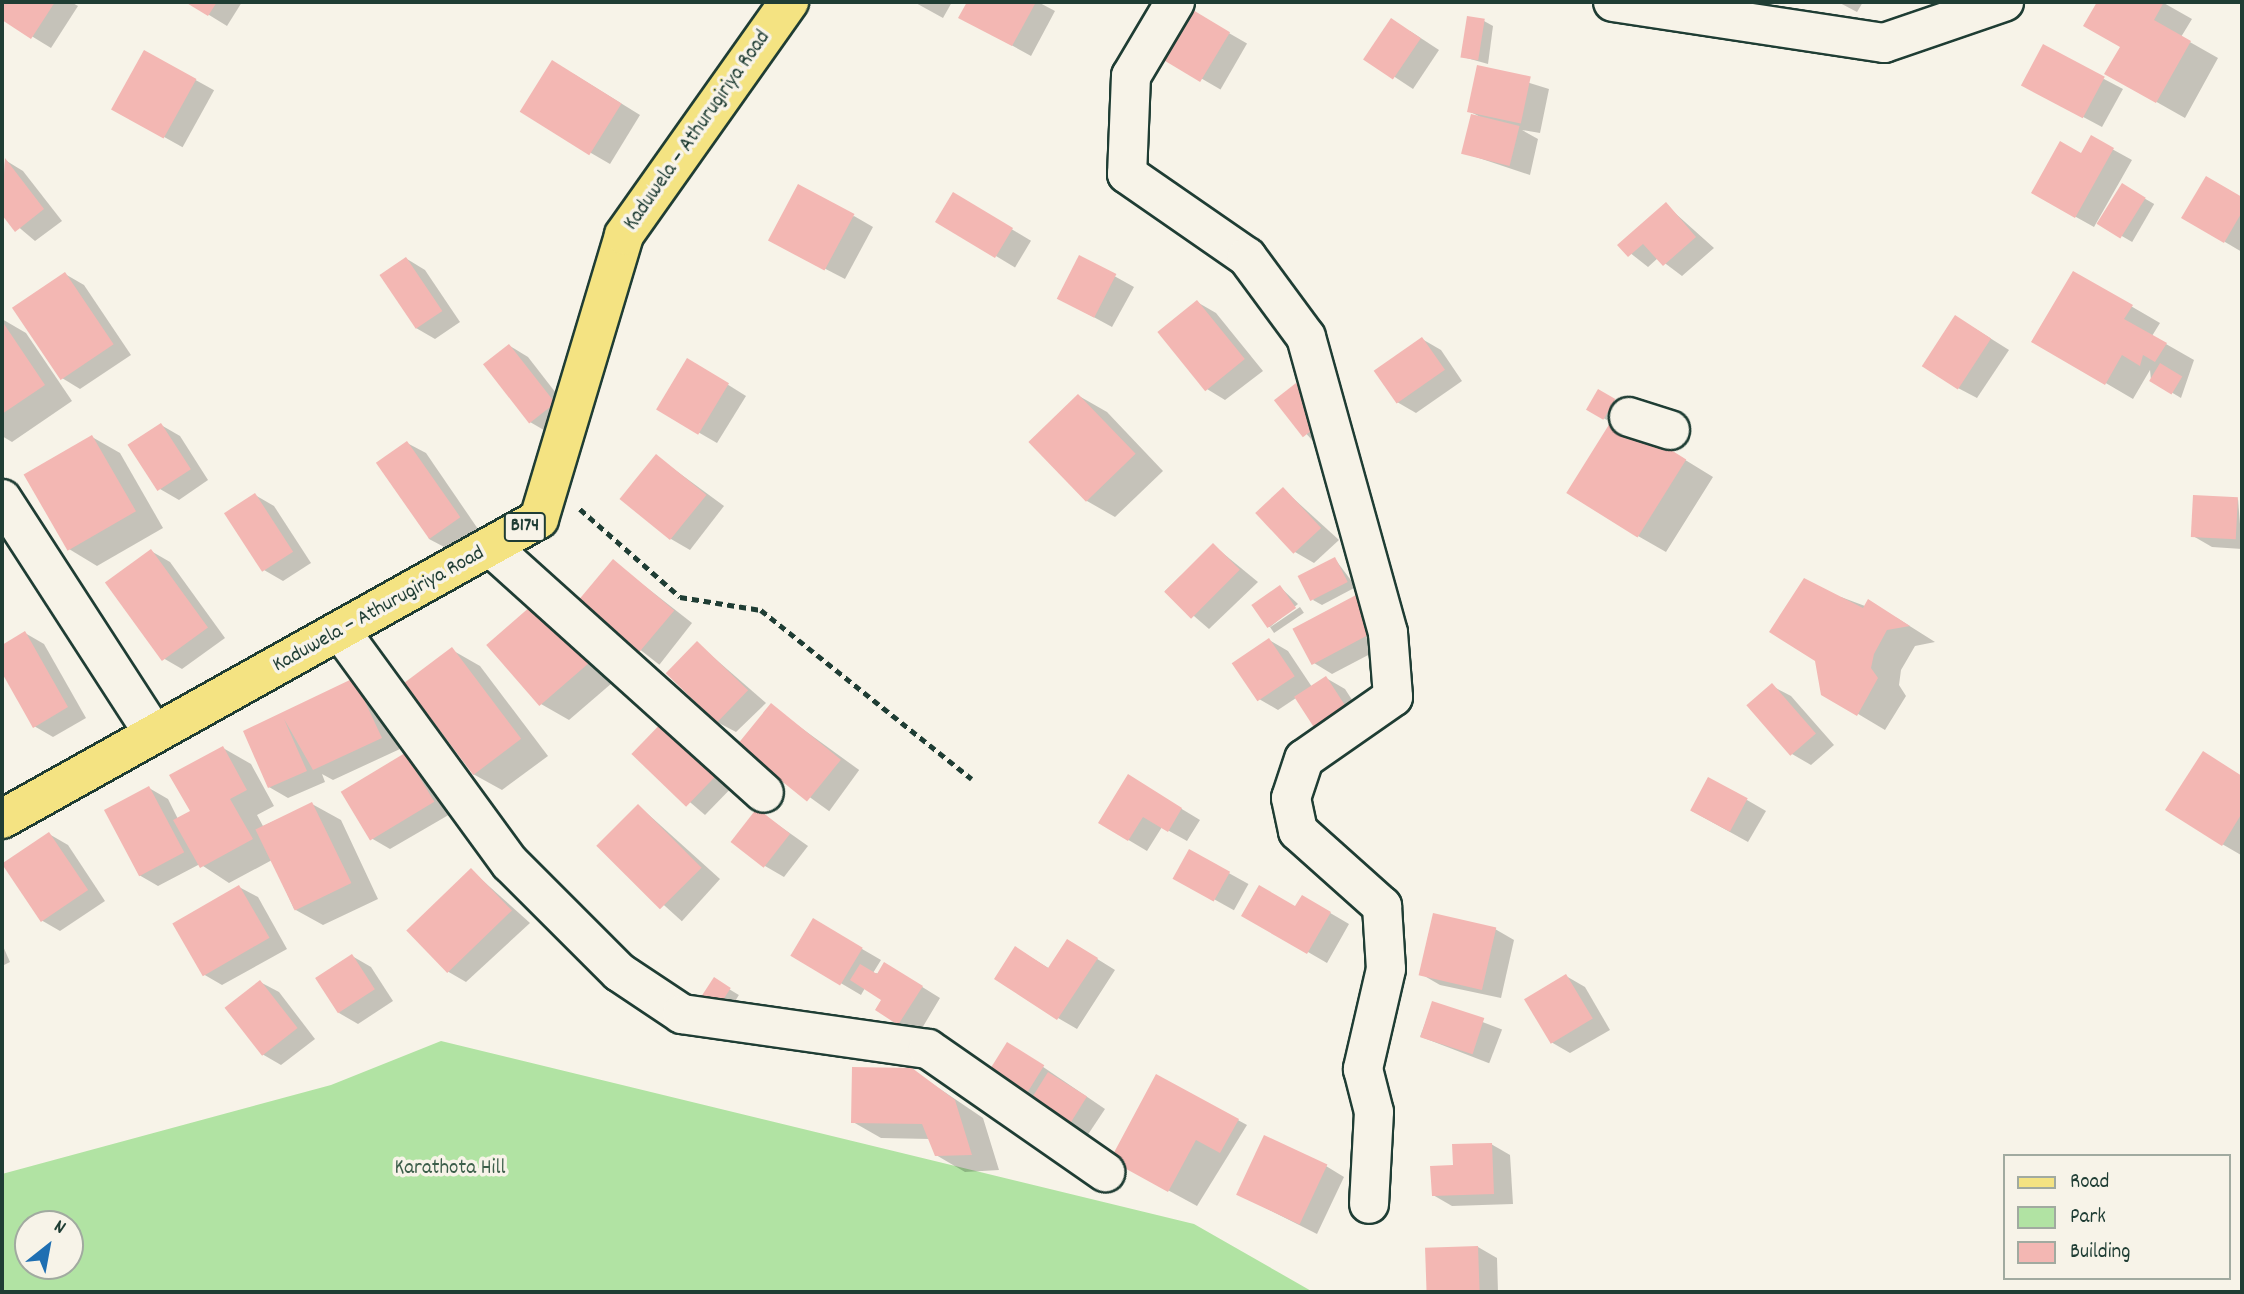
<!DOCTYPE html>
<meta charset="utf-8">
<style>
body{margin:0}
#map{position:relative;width:2244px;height:1294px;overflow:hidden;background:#f7f3e8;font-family:Dekko,sans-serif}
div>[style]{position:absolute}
.green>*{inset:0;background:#b1e3a3}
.shadow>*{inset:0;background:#0003;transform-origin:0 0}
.building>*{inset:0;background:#f3b7b3;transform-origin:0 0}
.path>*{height:4.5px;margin-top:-2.25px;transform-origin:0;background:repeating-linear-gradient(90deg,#1f3d34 0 7px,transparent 0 12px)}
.roads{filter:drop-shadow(2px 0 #1f3d34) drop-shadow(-2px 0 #1f3d34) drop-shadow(0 2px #1f3d34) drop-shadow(0 -2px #1f3d34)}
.minor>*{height:38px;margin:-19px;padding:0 19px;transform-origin:19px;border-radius:19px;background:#f7f3e8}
.major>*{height:38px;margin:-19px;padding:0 19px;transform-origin:19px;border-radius:19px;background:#f4e382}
span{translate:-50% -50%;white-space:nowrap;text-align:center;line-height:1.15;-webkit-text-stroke:7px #f7f3e8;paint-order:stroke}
.shield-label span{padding:2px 5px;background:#f7f3e8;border:2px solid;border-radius:5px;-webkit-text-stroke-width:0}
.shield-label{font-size:19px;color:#1f3d34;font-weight:700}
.street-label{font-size:21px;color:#1f3d34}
.park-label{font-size:21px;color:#3c5e4a}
.frame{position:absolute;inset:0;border:4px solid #1f3d34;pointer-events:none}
.legend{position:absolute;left:2003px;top:1154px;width:228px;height:126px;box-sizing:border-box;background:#f7f3e8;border:2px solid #a1aaa0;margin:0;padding:9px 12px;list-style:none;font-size:21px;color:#1f3d34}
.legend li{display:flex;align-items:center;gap:14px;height:35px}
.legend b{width:35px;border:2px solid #a1aaa0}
.north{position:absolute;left:14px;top:1210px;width:70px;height:70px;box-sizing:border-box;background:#f7f3e8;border:2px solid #a1aaa0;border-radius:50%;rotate:31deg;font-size:19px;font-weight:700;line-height:28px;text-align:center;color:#1f3d34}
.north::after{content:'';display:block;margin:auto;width:24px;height:32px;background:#1f6fb2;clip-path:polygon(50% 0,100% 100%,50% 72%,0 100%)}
</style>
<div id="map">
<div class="green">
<div style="clip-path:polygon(evenodd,441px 1041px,1194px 1224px,1313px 1292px,2px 1292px,2px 1174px,331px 1085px,441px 1041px,28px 1224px,70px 1224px,70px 1266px,28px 1266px,28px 1224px)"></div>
</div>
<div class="shadow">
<div style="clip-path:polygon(2px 2px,71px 2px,78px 6px,51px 48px,2px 18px)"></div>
<div style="clip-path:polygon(188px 2px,242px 2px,227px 26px)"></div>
<div style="clip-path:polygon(914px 2px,952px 2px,943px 18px)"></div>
<div style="clip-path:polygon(969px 2px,1038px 2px,1055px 11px,1031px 56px,960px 17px)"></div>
<div style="clip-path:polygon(1838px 2px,1863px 2px,1857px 12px)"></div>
<div style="clip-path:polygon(2099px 2px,2162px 2px,2192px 19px,2181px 37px,2218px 58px,2185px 118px,2107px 74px,2122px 47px,2085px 25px)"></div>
<div style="left:1189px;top:10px;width:67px;height:53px;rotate:30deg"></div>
<div style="clip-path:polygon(1484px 21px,1493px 26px,1488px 64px,1463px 57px)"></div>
<div style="clip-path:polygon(1410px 31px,1439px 50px,1413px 89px,1366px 58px)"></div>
<div style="left:145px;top:52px;width:79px;height:65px;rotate:29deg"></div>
<div style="clip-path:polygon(1478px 67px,1549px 89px,1540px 133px,1522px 130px,1538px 139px,1530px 175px,1464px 153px,1482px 118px,1469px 111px)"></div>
<div style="clip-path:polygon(572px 73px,640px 115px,610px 164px,591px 153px)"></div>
<div style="clip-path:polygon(2104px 79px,2123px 89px,2102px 127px,2042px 95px)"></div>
<div style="clip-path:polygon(2092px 138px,2132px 160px,2094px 227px,2033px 193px,2082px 155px)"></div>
<div style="clip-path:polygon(5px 160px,23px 171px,62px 221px,35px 241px,2px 213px)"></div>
<div style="clip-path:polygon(2207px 179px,2242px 199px,2242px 252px,2225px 242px)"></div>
<div style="left:2123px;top:186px;width:36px;height:44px;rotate:30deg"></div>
<div style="left:953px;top:194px;width:91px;height:31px;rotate:31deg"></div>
<div style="clip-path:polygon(1666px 205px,1714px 248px,1682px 276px,1658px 258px,1648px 267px,1620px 245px)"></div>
<div style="clip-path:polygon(854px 216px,873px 227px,845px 279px,789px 250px)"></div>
<div style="clip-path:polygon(1080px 257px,1134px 287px,1112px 327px,1077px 308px)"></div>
<div style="clip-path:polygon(407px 259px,425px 270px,460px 322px,435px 339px,416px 328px)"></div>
<div style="clip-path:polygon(2074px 273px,2160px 323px,2152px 336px,2194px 360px,2181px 398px,2151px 380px,2150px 370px,2133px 399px,2034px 341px)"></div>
<div style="clip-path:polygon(65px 274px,84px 285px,131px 355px,80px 389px,62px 378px,15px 308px)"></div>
<div style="clip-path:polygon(1197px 302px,1216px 313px,1263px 371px,1225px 400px,1207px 389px)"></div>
<div style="clip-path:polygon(2px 319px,26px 333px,72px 401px,12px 442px,2px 436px)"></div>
<div style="clip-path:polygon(1974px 328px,2009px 350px,1977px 398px,1958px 388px)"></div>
<div style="clip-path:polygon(1422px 339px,1441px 350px,1462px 381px,1416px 413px,1397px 402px)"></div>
<div style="clip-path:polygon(510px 346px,528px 357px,573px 415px,549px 433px,530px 422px)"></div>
<div style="clip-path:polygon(706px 371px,746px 396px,717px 443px,658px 409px)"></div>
<div style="left:1296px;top:385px;width:55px;height:25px;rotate:48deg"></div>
<div style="clip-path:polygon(1598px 391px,1623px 406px,1643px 434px,1713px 477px,1666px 552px,1638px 536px,1612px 423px,1588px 409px)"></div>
<div style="clip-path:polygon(1079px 396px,1107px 412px,1163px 471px,1115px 517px,1087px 501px)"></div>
<div style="clip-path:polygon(161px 425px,180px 436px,208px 480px,179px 500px,160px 489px)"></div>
<div style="clip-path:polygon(92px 437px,120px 453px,163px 528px,97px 566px,69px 549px)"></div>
<div style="clip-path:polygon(407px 443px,426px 453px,478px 529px,448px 549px,429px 539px)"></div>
<div style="clip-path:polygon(656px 456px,724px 506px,690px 550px,671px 539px)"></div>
<div style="clip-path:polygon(1283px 489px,1339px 540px,1314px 563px,1295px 552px)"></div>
<div style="clip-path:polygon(255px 495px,274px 506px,311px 563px,283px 581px,264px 570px)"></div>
<div style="clip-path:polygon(2238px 499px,2242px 549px,2212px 547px,2193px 536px)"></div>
<div style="clip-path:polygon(1213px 545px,1258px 582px,1209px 629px,1165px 591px)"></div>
<div style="clip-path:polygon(151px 551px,170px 562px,225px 638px,182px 669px,163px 658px)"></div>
<div style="clip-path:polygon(1335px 559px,1356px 587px,1322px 605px,1313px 600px)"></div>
<div style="left:614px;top:562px;width:99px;height:53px;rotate:38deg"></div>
<div style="clip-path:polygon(1280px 587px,1298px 604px,1270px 627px,1269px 627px)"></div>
<div style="clip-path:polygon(1356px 597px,1375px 608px,1393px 642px,1332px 674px,1314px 663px)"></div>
<div style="clip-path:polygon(1841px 597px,1897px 618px,1935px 642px,1915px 646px,1901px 670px,1899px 685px,1906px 696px,1885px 730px,1823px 693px)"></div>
<div style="clip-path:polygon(539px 601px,619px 677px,569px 720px,541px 704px)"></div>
<div style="left:1300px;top:607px;width:7px;height:36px;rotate:56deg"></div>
<div style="clip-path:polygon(25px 633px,44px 644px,86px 718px,53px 737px,34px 726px,2px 669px,2px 647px)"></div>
<div style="clip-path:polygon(1269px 640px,1288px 651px,1312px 687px,1326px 678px,1345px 689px,1371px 729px,1296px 698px,1278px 710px,1259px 699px)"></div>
<div style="clip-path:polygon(697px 643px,766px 703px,736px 732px,717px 722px)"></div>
<div style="clip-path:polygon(452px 650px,480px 666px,548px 756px,502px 790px,473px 774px)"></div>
<div style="clip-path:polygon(354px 680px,372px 690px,400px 749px,333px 780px,322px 774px,325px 782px,288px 798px,269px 787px,245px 732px)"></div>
<div style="clip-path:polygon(1772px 686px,1791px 696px,1834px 745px,1811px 765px,1792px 754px)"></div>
<div style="left:771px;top:706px;width:109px;height:51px;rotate:36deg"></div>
<div style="clip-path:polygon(223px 748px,251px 764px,274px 806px,257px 815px,263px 826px,312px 804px,341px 820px,378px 899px,323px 925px,294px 909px,272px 860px,229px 883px,200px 864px,158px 886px,139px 875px,149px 788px,168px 799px,178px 819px,192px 812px)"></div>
<div style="clip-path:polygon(634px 754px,742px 777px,705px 815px)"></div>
<div style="clip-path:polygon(405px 755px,423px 766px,452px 813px,390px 849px,371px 838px)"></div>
<div style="clip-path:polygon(2222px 764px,2242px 777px,2241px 855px,2222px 844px)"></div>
<div style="clip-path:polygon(1147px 788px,1200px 820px,1187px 841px,1162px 827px,1147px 851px,1100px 823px)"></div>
<div style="clip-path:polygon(1747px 800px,1766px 811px,1748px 842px,1692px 811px)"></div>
<div style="left:639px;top:806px;width:109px;height:57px;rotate:42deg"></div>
<div style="clip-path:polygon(757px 810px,808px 846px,784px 877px,765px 866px)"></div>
<div style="clip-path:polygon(49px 834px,68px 845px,105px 901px,60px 931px,41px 920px)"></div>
<div style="left:1189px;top:851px;width:68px;height:30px;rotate:29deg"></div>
<div style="clip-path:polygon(471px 870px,530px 923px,466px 982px,447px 971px)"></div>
<div style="clip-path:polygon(239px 887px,258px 897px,287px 949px,222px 985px,203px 974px)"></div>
<div style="clip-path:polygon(1303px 897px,1349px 924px,1327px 963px,1244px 915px,1296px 908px)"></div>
<div style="clip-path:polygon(814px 921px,881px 960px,873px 973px,903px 975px,940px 998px,918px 1035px,877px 1010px,884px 1000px,865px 988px,861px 995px,793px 955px)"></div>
<div style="clip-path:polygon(1495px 929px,1514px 940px,1501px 998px,1440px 985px,1421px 974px)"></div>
<div style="clip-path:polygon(2px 944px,10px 962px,2px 966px)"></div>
<div style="clip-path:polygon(1016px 948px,1050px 969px,1086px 952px,1115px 970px,1077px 1029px,1058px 1018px)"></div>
<div style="clip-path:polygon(352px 956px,371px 967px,393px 1001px,358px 1024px,339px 1013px)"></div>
<div style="clip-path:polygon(1566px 976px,1585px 987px,1610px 1030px,1570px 1053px,1551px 1042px)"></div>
<div style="left:714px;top:980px;width:29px;height:18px;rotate:31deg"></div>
<div style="clip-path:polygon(260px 982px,279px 992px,315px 1039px,281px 1065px,262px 1054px)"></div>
<div style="left:1433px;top:1003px;width:74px;height:36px;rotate:21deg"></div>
<div style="clip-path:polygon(1027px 1056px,1105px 1109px,1085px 1139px,989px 1075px)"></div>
<div style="clip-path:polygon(912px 1070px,983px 1118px,999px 1170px,965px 1172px,936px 1155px,930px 1139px,881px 1138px,853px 1122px)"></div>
<div style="clip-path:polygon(1157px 1076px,1247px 1125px,1197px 1206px,1140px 1175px)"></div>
<div style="clip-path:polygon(1491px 1144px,1510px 1155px,1513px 1204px,1452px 1206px,1433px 1195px,1455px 1167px)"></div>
<div style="clip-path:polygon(1326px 1166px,1344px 1177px,1317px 1234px,1238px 1194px)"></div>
<div style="clip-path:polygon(1478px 1247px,1497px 1258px,1498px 1292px,1428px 1292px,1427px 1249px)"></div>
</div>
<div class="building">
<div style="clip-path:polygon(2px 2px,55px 2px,31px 39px,2px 20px)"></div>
<div style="clip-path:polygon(185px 2px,217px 2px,208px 16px)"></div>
<div style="clip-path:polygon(967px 2px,1036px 2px,1012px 46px,958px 18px)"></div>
<div style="clip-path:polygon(2097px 2px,2164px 2px,2154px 20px,2191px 41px,2156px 103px,2104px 74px,2120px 47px,2083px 26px)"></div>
<div style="left:1188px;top:7px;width:49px;height:58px;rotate:31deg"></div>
<div style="left:1467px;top:16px;width:18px;height:42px;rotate:9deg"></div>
<div style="left:1391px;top:18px;width:36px;height:50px;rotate:34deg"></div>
<div style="left:2043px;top:44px;width:70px;height:47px;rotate:28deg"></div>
<div style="left:144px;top:50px;width:60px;height:68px;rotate:29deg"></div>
<div style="left:552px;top:60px;width:82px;height:61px;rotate:32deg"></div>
<div style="left:1477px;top:65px;width:55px;height:48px;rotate:12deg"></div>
<div style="left:1471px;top:114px;width:50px;height:41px;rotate:14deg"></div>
<div style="clip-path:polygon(2091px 135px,2114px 148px,2075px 218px,2031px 193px,2060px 141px,2081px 153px)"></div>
<div style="clip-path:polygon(5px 158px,44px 209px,15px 232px,2px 215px)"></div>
<div style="clip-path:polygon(2206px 176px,2242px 197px,2242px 212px,2224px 243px,2181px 218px)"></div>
<div style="left:2122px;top:183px;width:28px;height:48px;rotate:32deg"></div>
<div style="left:798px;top:184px;width:64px;height:64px;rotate:28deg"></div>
<div style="left:953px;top:192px;width:70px;height:35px;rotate:31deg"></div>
<div style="clip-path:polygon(1666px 202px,1696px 237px,1663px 266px,1643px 244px,1628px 257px,1617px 245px)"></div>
<div style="left:1079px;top:255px;width:42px;height:49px;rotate:27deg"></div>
<div style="left:406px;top:257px;width:65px;height:32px;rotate:56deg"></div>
<div style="clip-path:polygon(2073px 271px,2133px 305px,2124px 319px,2167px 343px,2155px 362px,2143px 355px,2140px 366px,2122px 355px,2105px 385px,2031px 342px)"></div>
<div style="left:65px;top:272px;width:87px;height:64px;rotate:56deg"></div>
<div style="left:1197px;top:300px;width:76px;height:51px;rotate:51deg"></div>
<div style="left:1955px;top:315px;width:43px;height:61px;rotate:33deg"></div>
<div style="clip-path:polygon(2px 321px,45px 385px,2px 414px)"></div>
<div style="left:1422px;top:337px;width:40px;height:59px;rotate:55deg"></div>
<div style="left:509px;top:344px;width:75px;height:33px;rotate:52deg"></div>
<div style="left:687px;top:358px;width:49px;height:60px;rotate:31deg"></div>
<div style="left:2160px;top:363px;width:26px;height:21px;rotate:31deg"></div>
<div style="left:1296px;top:383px;width:47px;height:28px;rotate:52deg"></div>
<div style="left:1598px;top:389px;width:20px;height:24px;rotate:30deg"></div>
<div style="left:1078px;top:394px;width:83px;height:69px;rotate:46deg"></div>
<div style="left:1615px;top:415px;width:84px;height:92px;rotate:32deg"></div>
<div style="left:161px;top:423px;width:55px;height:40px;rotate:57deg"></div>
<div style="left:92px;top:435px;width:88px;height:79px;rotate:60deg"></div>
<div style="left:407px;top:441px;width:93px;height:38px;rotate:55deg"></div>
<div style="left:656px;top:454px;width:65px;height:58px;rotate:39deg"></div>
<div style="left:1283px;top:487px;width:56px;height:38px;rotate:47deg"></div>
<div style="left:255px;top:493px;width:70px;height:37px;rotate:57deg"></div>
<div style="left:2193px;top:495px;width:45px;height:42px;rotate:3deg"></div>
<div style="left:1213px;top:543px;width:38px;height:69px;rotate:45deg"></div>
<div style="left:151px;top:549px;width:97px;height:57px;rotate:54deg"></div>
<div style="left:1335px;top:557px;width:28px;height:42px;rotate:63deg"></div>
<div style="left:613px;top:559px;width:80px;height:56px;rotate:40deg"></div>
<div style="clip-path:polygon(1804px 578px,1863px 608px,1868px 599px,1910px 626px,1887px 630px,1874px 654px,1871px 668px,1878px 678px,1857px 716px,1821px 695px,1815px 661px,1769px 632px)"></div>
<div style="left:1280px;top:585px;width:28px;height:35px;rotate:55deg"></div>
<div style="left:1356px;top:595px;width:41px;height:72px;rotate:62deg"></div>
<div style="left:539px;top:599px;width:81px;height:70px;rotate:49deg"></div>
<div style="clip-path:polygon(25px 631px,68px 707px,33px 728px,2px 673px,2px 645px)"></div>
<div style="left:1269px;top:638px;width:46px;height:45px;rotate:56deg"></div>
<div style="left:697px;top:641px;width:71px;height:45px;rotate:44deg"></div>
<div style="left:452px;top:647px;width:115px;height:60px;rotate:53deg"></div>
<div style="left:1326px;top:676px;width:50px;height:38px;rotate:57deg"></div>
<div style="clip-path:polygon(354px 678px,382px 738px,313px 770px,284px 719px,307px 771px,268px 788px,243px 731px)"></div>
<div style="left:1772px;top:683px;width:67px;height:34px;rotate:49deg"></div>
<div style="left:771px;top:703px;width:90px;height:54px;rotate:39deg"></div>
<div style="left:671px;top:713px;width:76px;height:57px;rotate:44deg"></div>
<div style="clip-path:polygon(223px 746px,247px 790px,230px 799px,253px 839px,200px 868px,173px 820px,190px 811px,169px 775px)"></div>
<div style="clip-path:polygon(2203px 751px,2242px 776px,2242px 813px,2222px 846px,2165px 810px)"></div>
<div style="left:405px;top:753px;width:57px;height:75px;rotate:59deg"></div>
<div style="clip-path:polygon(1128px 774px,1182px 808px,1168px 832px,1143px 817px,1128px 841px,1098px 823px)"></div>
<div style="left:1708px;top:777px;width:45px;height:38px;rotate:28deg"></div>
<div style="left:149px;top:786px;width:75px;height:51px;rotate:62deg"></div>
<div style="left:312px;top:802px;width:90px;height:63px;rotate:64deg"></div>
<div style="left:638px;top:804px;width:90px;height:59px;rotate:45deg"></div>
<div style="left:757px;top:808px;width:42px;height:43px;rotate:38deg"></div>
<div style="left:49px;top:832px;width:70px;height:57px;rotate:56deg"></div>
<div style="left:1189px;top:849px;width:47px;height:34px;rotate:29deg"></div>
<div style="left:471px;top:868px;width:59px;height:90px;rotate:46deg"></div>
<div style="left:239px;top:885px;width:61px;height:77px;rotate:60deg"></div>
<div style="clip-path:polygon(1259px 885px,1295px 906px,1302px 895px,1331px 912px,1307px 954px,1241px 916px)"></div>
<div style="left:1433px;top:913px;width:65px;height:64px;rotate:13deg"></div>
<div style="left:813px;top:918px;width:58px;height:44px;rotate:31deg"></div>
<div style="clip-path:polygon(1067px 939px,1098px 958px,1057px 1020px,994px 979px,1015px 946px,1048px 968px)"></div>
<div style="left:352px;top:954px;width:42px;height:44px;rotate:57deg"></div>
<div style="clip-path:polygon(884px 962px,923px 986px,898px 1025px,875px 1010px,881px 1000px,850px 980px,860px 964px,877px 974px)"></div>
<div style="left:1566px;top:974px;width:52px;height:49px;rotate:59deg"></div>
<div style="left:714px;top:977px;width:20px;height:23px;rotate:33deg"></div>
<div style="left:260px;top:980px;width:61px;height:45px;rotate:52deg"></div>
<div style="left:1432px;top:1001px;width:55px;height:38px;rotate:18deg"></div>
<div style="left:1007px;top:1042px;width:44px;height:39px;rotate:32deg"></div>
<div style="clip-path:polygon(852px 1067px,912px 1068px,955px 1100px,972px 1155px,935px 1156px,922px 1124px,851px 1123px)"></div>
<div style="left:1048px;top:1072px;width:46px;height:41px;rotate:32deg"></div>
<div style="clip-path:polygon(1156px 1074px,1239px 1119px,1220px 1153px,1196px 1140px,1168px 1192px,1110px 1160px)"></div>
<div style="left:1264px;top:1135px;width:70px;height:66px;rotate:25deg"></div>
<div style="clip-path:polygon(1492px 1143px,1494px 1194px,1432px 1196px,1430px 1166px,1453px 1165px,1452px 1144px)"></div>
<div style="left:1478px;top:1246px;width:46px;height:53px;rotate:88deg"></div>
</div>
<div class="path">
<div style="left:580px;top:509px;width:133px;rotate:41.3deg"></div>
<div style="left:680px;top:597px;width:82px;rotate:9.1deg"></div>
<div style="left:761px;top:610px;width:270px;rotate:38.7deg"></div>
</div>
<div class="roads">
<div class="minor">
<div style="left:1175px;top:2px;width:86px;rotate:120.7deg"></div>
<div style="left:1131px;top:76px;width:98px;rotate:92.3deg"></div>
<div style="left:1127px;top:174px;width:146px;rotate:34.7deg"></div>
<div style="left:1247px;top:257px;width:99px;rotate:53.6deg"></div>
<div style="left:1306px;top:337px;width:307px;rotate:74.5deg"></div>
<div style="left:1388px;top:633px;width:64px;rotate:85.5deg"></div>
<div style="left:1393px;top:697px;width:108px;rotate:145.1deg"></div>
<div style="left:1304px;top:759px;width:41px;rotate:108.4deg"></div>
<div style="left:1291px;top:798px;width:34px;rotate:78deg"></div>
<div style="left:1298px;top:831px;width:113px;rotate:41.8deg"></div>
<div style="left:1382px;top:906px;width:63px;rotate:86.4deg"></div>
<div style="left:1386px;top:969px;width:103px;rotate:103deg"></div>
<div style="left:1363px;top:1069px;width:44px;rotate:75.7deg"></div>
<div style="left:1374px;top:1112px;width:92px;rotate:93.1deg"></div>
<div style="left:1613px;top:2px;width:274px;rotate:8.6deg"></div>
<div style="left:1884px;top:43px;width:127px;rotate:-18.9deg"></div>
<div style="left:1629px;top:417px;width:43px;rotate:17.6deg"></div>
<div style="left:2px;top:499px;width:278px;rotate:57.1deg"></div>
<div style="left:491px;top:547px;width:367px;rotate:42deg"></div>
<div style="left:342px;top:633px;width:285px;rotate:53.9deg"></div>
<div style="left:510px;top:863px;width:154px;rotate:45deg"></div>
<div style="left:619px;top:972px;width:76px;rotate:33.7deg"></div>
<div style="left:682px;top:1014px;width:248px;rotate:8.1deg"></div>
<div style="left:928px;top:1049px;width:216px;rotate:34.8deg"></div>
</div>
<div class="major">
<div style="left:2px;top:819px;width:615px;rotate:-29.19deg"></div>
<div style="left:539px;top:519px;width:296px;rotate:-73.3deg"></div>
<div style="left:624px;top:235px;width:286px;rotate:-54.7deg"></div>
</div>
</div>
<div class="shield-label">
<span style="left:525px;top:527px">B174</span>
</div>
<div class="street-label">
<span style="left:698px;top:131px;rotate:-55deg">Kaduwela – Athurugiriya Road</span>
<span style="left:379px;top:610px;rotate:-29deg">Kaduwela – Athurugiriya Road</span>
</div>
<div class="park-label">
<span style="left:450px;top:1169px">Karathota Hill</span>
</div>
<div class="frame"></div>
<ul class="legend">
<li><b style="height:9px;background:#f4e382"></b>Road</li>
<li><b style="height:19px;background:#b1e3a3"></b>Park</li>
<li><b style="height:19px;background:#f3b7b3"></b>Building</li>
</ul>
<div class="north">N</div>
</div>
